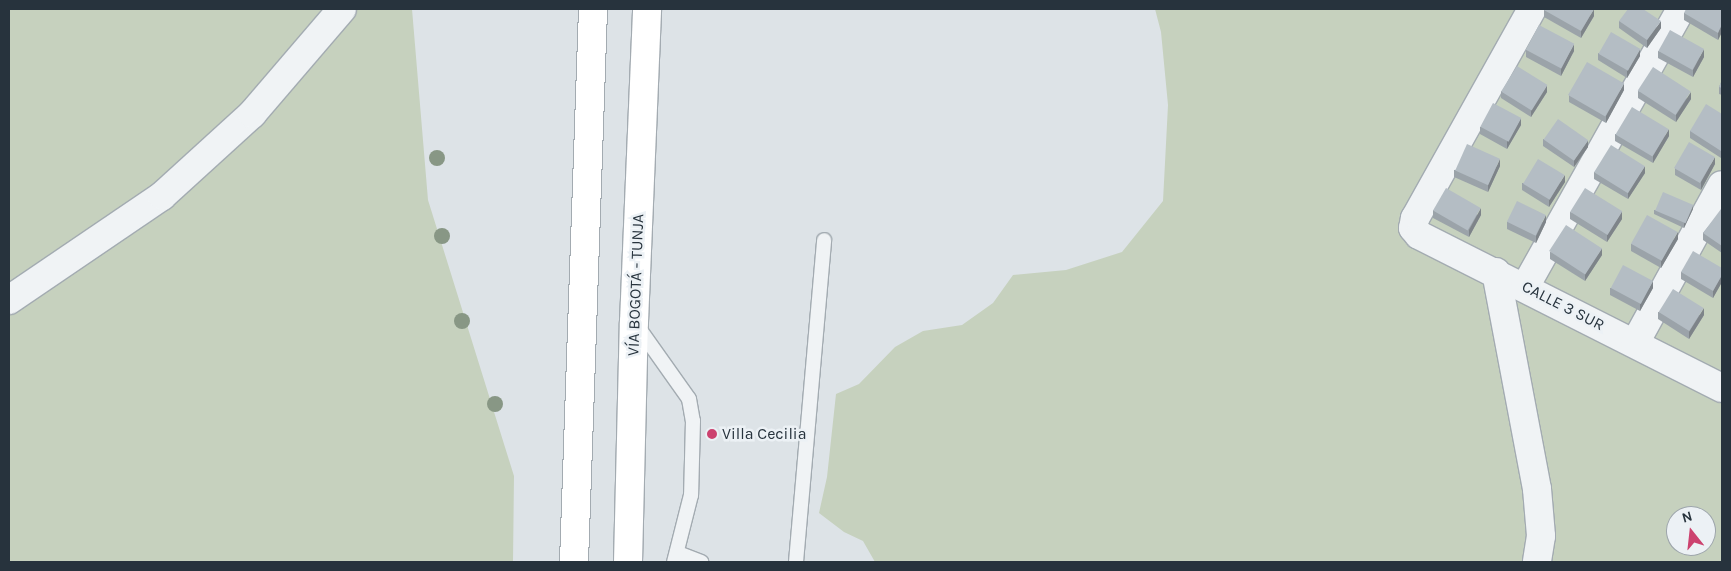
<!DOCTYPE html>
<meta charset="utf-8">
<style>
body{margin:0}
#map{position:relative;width:1731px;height:571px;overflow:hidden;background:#dde3e7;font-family:Karla,sans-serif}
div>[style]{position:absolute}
.green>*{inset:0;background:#c6d1be}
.roads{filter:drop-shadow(1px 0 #a3abb1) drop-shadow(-1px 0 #a3abb1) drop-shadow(0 1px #a3abb1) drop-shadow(0 -1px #a3abb1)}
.lane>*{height:14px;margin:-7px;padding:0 7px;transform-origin:7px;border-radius:7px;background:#f0f3f5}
.street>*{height:28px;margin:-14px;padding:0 14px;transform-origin:14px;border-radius:14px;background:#f0f3f5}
.highway>*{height:28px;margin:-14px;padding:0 14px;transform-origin:14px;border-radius:14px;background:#fff}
.trees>*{width:16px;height:16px;margin:-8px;border-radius:50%;background:#889785}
.wall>*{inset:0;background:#9ba3a9}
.shaded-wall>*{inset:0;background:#7e8489}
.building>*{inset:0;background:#b4bdc4;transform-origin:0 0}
.dots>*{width:14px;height:14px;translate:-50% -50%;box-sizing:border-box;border:2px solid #ecf1f5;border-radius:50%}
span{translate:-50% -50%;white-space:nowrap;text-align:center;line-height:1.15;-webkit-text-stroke:5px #ecf1f5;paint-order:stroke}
.street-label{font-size:16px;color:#27333d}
.poi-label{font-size:16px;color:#27333d}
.left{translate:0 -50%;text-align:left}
.frame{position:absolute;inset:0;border:10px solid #27333d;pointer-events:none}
.north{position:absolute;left:1666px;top:506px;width:50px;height:50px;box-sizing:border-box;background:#ecf1f5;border:1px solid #9da5ab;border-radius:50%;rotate:344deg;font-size:14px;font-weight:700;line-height:20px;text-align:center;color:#27333d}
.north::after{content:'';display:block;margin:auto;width:18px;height:22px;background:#cc426f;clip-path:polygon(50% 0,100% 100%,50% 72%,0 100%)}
</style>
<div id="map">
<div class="green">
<div style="clip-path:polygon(9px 9px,412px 9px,428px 200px,514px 476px,513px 562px,9px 562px)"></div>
<div style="clip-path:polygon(evenodd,1155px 9px,1722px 9px,1722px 562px,875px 562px,863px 541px,844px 532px,819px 513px,827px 477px,836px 394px,859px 384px,895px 347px,923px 331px,962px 325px,993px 303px,1013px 275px,1066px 270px,1122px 252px,1163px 201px,1168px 105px,1161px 32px,1155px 9px,1676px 516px,1706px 516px,1706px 546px,1676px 546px,1676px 516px)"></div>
</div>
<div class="roads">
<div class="lane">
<div style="left:638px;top:327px;width:88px;rotate:54.7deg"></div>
<div style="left:689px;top:399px;width:22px;rotate:80deg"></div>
<div style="left:693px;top:421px;width:74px;rotate:91.5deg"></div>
<div style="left:691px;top:495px;width:69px;rotate:104.2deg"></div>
<div style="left:678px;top:553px;width:25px;rotate:21deg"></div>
<div style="left:796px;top:562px;width:323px;rotate:-85deg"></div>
</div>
<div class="street">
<div style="left:1532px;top:9px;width:240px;rotate:119.2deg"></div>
<div style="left:1415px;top:218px;width:10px;rotate:101deg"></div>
<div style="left:1413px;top:228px;width:9px;rotate:49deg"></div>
<div style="left:1419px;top:235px;width:339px;rotate:26.8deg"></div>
<div style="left:1496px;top:272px;width:221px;rotate:79.3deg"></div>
<div style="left:1537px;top:489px;width:47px;rotate:85.1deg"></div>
<div style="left:1541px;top:536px;width:26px;rotate:99deg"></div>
<div style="left:1525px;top:287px;width:319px;rotate:-60.7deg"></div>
<div style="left:9px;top:300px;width:185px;rotate:-34.2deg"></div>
<div style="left:162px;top:196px;width:122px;rotate:-42.3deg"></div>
<div style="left:252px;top:114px;width:138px;rotate:-49.4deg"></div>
<div style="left:1635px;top:343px;width:180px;rotate:-61.2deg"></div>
</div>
<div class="highway">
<div style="left:574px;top:562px;width:553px;rotate:-88.03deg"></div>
<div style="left:628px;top:562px;width:240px;rotate:-88.6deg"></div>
<div style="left:634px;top:322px;width:313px;rotate:-87.6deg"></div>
</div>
</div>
<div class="trees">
<div style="left:437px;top:158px"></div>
<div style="left:442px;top:236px"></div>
<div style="left:462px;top:321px"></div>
<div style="left:495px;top:404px"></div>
</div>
<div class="wall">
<div style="clip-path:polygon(1722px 9px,1722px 32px,1718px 40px,1684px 20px,1684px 13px)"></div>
<div style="clip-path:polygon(1544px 10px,1594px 16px,1581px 38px,1544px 17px)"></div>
<div style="clip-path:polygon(1619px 21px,1661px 28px,1647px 48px,1619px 28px)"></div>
<div style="clip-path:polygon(1526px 50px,1574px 51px,1561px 76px,1526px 57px)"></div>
<div style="clip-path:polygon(1658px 51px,1704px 57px,1693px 77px,1658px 58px)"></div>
<div style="clip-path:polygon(1598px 53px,1640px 56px,1627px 78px,1598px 60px)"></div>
<div style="clip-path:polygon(1722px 80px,1722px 95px,1719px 94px,1719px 87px)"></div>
<div style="clip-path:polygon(1624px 90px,1606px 123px,1569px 102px,1569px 95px)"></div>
<div style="clip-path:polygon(1501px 91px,1547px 92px,1531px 117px,1501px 98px)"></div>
<div style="clip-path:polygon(1638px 91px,1691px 99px,1676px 122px,1638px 98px)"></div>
<div style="clip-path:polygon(1722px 114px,1721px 158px,1690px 138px,1690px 131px)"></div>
<div style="clip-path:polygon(1521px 125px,1507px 149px,1480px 134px,1480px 127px)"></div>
<div style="clip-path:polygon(1615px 134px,1669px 136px,1653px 163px,1615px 141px)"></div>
<div style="clip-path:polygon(1543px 139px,1588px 147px,1574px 167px,1543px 146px)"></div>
<div style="clip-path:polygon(1715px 164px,1701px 190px,1675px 175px,1675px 168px)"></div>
<div style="clip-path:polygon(1500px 166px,1488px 192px,1454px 177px,1454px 170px)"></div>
<div style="clip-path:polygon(1594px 172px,1645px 173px,1628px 199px,1594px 179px)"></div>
<div style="clip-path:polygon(1565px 182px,1549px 207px,1522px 190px,1522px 183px)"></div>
<div style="clip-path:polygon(1693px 209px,1684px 228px,1654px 214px,1654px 210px)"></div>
<div style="clip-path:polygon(1433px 210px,1481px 215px,1469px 237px,1433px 218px)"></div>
<div style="clip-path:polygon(1722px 210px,1722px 253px,1703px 240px,1703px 233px)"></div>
<div style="clip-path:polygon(1570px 212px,1622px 219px,1607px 242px,1570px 219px)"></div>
<div style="clip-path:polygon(1507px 222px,1546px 222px,1536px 243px,1507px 229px)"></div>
<div style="clip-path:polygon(1678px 239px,1661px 268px,1631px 251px,1631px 244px)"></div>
<div style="clip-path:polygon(1550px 252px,1602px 255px,1585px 281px,1550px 259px)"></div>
<div style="clip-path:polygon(1722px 268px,1722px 282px,1713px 298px,1681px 279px,1681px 272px)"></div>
<div style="clip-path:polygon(1610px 288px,1653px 288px,1640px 311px,1610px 295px)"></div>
<div style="clip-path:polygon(1658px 312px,1704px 315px,1689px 339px,1658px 319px)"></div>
</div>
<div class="shaded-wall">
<div style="clip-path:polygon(1594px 9px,1594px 16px,1581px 38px,1581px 31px)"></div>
<div style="clip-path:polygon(1661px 21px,1661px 28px,1647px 48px,1647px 40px)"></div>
<div style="clip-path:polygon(1722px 24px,1722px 32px,1718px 40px,1718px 33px)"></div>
<div style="clip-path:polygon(1574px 44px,1574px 51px,1561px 76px,1561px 69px)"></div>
<div style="clip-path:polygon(1640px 49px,1640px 56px,1627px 78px,1627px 71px)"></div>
<div style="clip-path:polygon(1704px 49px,1704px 57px,1693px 77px,1693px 70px)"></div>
<div style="clip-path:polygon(1624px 83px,1624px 90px,1606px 123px,1606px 116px)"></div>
<div style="clip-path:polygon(1547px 85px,1547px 92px,1531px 117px,1531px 110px)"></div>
<div style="clip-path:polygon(1691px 92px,1691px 99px,1676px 122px,1676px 115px)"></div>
<div style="clip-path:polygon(1521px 118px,1521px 125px,1507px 149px,1507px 142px)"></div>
<div style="clip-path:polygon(1669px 129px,1669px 136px,1653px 163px,1653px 156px)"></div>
<div style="clip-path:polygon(1588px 140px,1588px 147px,1574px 167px,1574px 160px)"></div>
<div style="clip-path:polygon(1715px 157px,1715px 164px,1701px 190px,1701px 182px)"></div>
<div style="clip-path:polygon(1500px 159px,1500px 166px,1488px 192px,1488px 185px)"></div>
<div style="clip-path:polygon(1645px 166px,1645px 173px,1628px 199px,1628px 192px)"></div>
<div style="clip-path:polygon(1565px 175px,1565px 182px,1549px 207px,1549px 200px)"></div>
<div style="clip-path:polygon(1693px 205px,1693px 209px,1684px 228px,1684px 224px)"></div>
<div style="clip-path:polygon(1481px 208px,1481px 215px,1469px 237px,1469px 230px)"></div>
<div style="clip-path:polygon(1622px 211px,1622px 219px,1607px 242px,1607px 235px)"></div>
<div style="clip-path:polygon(1546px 215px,1546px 222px,1536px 243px,1536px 236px)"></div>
<div style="clip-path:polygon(1678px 232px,1678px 239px,1661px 268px,1661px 261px)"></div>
<div style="clip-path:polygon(1602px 248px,1602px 255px,1585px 281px,1585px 274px)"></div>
<div style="clip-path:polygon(1722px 275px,1722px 282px,1713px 298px,1713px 291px)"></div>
<div style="clip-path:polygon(1653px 281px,1653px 288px,1640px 311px,1640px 304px)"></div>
<div style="clip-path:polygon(1704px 308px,1704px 315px,1689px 339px,1689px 332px)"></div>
</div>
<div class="building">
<div style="clip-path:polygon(1545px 9px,1594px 9px,1581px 31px,1544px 10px)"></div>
<div style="clip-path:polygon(1628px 9px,1643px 9px,1661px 21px,1647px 40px,1619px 21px)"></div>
<div style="clip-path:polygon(1686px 9px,1722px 9px,1722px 24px,1718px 33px,1684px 13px)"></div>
<div style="left:1539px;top:25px;width:40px;height:28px;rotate:28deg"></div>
<div style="left:1670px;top:30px;width:39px;height:24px;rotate:29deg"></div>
<div style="left:1611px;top:32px;width:34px;height:25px;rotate:30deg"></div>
<div style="left:1587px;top:62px;width:43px;height:38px;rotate:30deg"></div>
<div style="left:1517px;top:66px;width:36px;height:30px;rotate:32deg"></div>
<div style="left:1653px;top:67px;width:45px;height:28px;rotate:33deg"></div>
<div style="clip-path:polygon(1722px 80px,1722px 88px,1719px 87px)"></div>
<div style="left:1493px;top:103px;width:32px;height:27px;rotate:28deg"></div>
<div style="clip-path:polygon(1706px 104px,1722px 114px,1722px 149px,1721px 151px,1690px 131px)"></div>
<div style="left:1632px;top:107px;width:43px;height:32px;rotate:31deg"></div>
<div style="left:1558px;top:119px;width:37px;height:25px;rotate:35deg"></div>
<div style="left:1689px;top:142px;width:30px;height:30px;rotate:30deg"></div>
<div style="left:1467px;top:144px;width:36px;height:29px;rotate:24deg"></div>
<div style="left:1611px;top:145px;width:40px;height:32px;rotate:32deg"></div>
<div style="left:1538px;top:159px;width:31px;height:29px;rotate:31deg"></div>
<div style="left:1446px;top:188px;width:40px;height:26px;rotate:30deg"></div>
<div style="left:1585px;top:188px;width:44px;height:28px;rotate:32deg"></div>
<div style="left:1663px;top:192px;width:33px;height:20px;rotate:23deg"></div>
<div style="left:1517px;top:201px;width:32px;height:23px;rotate:26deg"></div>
<div style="clip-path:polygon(1721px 209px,1722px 210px,1722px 246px,1703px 233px)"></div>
<div style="left:1647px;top:215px;width:35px;height:33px;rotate:29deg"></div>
<div style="left:1566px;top:225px;width:43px;height:31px;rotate:33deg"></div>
<div style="clip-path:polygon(1693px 251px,1722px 268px,1722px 275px,1713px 291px,1681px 272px)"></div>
<div style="left:1623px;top:265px;width:34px;height:26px;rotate:28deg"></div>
<div style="left:1673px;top:289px;width:36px;height:27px;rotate:32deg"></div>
</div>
<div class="dots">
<div style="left:712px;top:434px;background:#cc426f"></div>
</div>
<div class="street-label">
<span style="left:636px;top:285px;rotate:-88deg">VÍA BOGOTÁ - TUNJA</span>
<span style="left:1563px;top:306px;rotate:27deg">CALLE 3 SUR</span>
</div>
<div class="poi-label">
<span class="left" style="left:722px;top:434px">Villa Cecilia</span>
</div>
<div class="frame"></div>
<div class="north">N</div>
</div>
